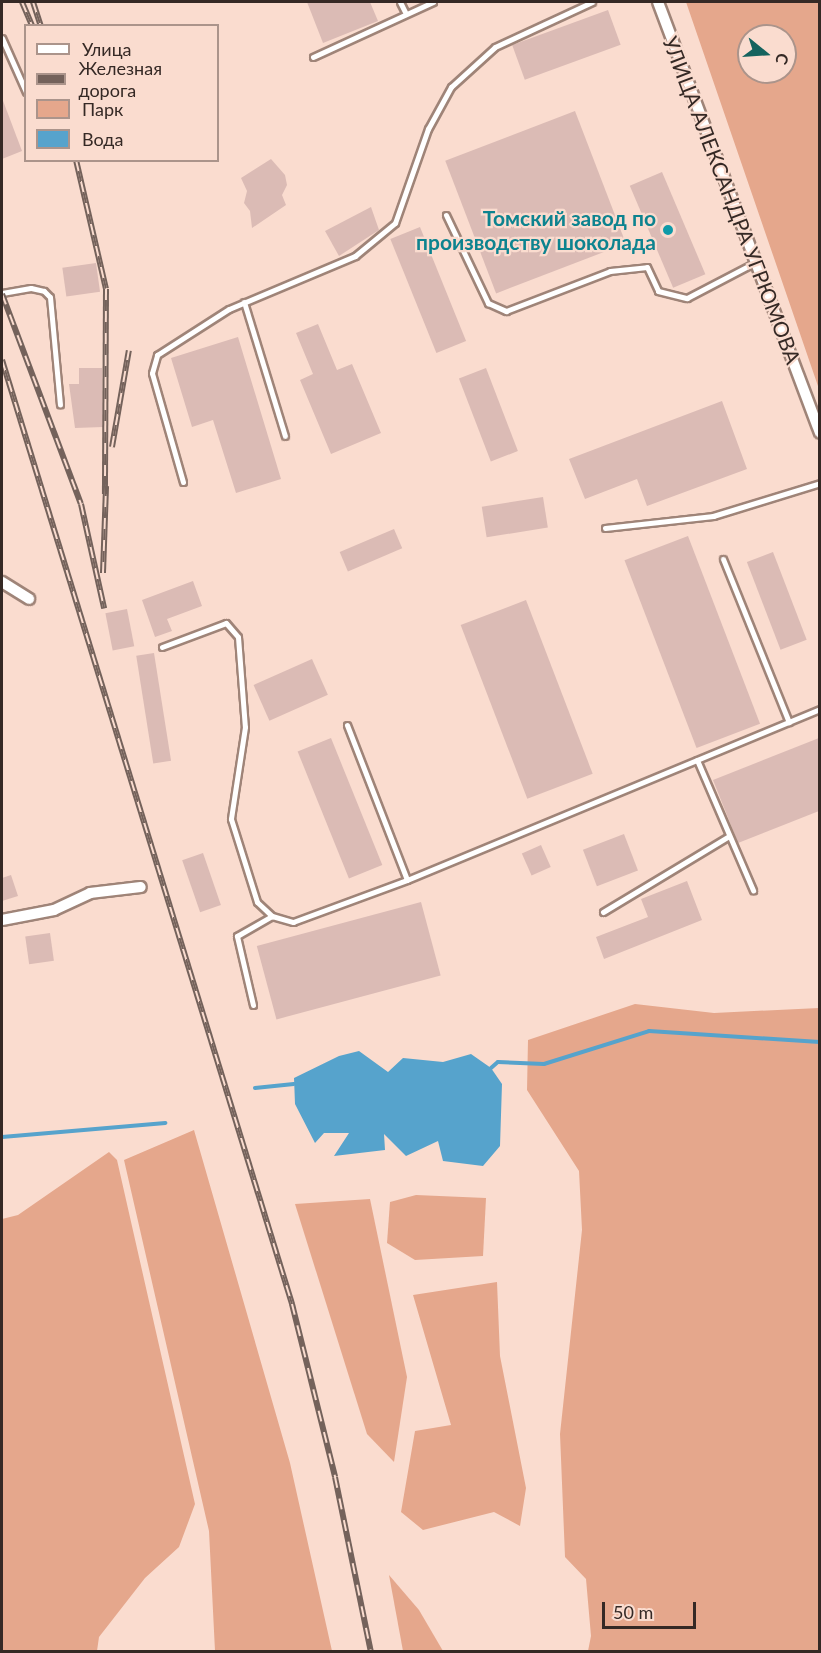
<!DOCTYPE html>
<meta charset="utf-8">
<style>
body{margin:0}
#map{position:relative;width:821px;height:1653px;overflow:hidden;background:#fadccf;font-family:Lato,sans-serif}
div>[style]{position:absolute}
.green>*{inset:0;background:#e5a78c}
.water>*{inset:0;background:#56a3cc}
.stream>*{height:4px;margin:-2px;padding:0 2px;transform-origin:2px;border-radius:2px;background:#56a3cc}
.building>*{inset:0;background:#dbbbb5;transform-origin:0 0}
.roads{filter:drop-shadow(2px 0 #9f8478) drop-shadow(-2px 0 #9f8478) drop-shadow(0 2px #9f8478) drop-shadow(0 -2px #9f8478)}
.lane>*{height:5px;margin:-2.5px;padding:0 2.5px;transform-origin:2.5px;border-radius:2.5px;background:#fff}
.street>*{height:10px;margin:-5px;padding:0 5px;transform-origin:5px;border-radius:5px;background:#fff}
.rail>*{height:6px;margin-top:-3px;transform-origin:0;background:repeating-linear-gradient(90deg,#fadccf 0 11px,#74625b 0 22px);box-sizing:border-box;border-block:2px solid #74625b}
.dots>*{width:16px;height:16px;translate:-50% -50%;box-sizing:border-box;border:3px solid #fadccf;border-radius:50%}
span{translate:-50% -50%;white-space:nowrap;text-align:center;line-height:1.15;-webkit-text-stroke:4.5px #fadccf;paint-order:stroke}
.street-label{font-size:21px;color:#352925}
.culture-label{font-size:21px;color:#0d838f;font-weight:700}
.right{translate:-100% -50%;text-align:right}
.frame{position:absolute;inset:0;border:3px solid #352925;pointer-events:none}
.legend{position:absolute;left:24px;top:24px;width:195px;height:138px;box-sizing:border-box;background:#fadccf;border:2px solid #ab948b;margin:0;padding:8px 10px;list-style:none;font-size:18px;color:#352925}
.legend li{display:flex;align-items:center;gap:12px;height:30px}
.legend b{width:30px;border:2px solid #ab948b}
.north{position:absolute;left:737px;top:24px;width:60px;height:60px;box-sizing:border-box;background:#fadccf;border:2px solid #ab948b;border-radius:50%;rotate:108deg;font-size:16px;font-weight:700;line-height:24px;text-align:center;color:#352925}
.north::after{content:'';display:block;margin:auto;width:21px;height:27px;background:#15635e;clip-path:polygon(50% 0,100% 100%,50% 72%,0 100%)}
.scale{position:absolute;left:602px;top:1602px;width:94px;height:27px;box-sizing:border-box;border:3px solid #352925;border-top:0;padding-left:8px;font-size:18px;line-height:21px;white-space:nowrap;color:#352925;-webkit-text-stroke:4px #fadccf;paint-order:stroke}
</style>
<div id="map">
<div class="green">
<div style="clip-path:polygon(evenodd,686px 2px,819px 2px,819px 389px,686px 2px,749px 36px,785px 36px,785px 72px,749px 72px,749px 36px)"></div>
<div style="clip-path:polygon(635px 1004px,714px 1013px,819px 1008px,819px 1651px,588px 1651px,591px 1636px,586px 1579px,565px 1557px,560px 1434px,582px 1230px,579px 1171px,527px 1090px,528px 1040px)"></div>
<div style="clip-path:polygon(194px 1130px,290px 1463px,332px 1651px,215px 1651px,209px 1531px,124px 1160px)"></div>
<div style="clip-path:polygon(109px 1152px,117px 1160px,195px 1504px,179px 1547px,145px 1578px,99px 1637px,97px 1651px,2px 1651px,2px 1219px,18px 1215px)"></div>
<div style="clip-path:polygon(416px 1195px,486px 1198px,483px 1256px,415px 1260px,387px 1243px,390px 1202px)"></div>
<div style="clip-path:polygon(370px 1199px,407px 1377px,394px 1462px,367px 1434px,295px 1204px)"></div>
<div style="clip-path:polygon(497px 1282px,500px 1356px,526px 1488px,520px 1526px,494px 1512px,423px 1530px,401px 1512px,415px 1431px,451px 1425px,413px 1295px)"></div>
<div style="clip-path:polygon(389px 1575px,419px 1610px,443px 1651px,403px 1651px)"></div>
</div>
<div class="water">
<div style="clip-path:polygon(359px 1051px,388px 1072px,403px 1058px,443px 1062px,471px 1054px,491px 1068px,502px 1084px,500px 1146px,483px 1166px,443px 1161px,438px 1141px,406px 1156px,384px 1134px,385px 1150px,334px 1156px,349px 1133px,324px 1133px,315px 1143px,295px 1104px,294px 1078px,339px 1056px)"></div>
</div>
<div class="stream">
<div style="left:491px;top:1068px;width:9px;rotate:-41deg"></div>
<div style="left:498px;top:1062px;width:46px;rotate:2.5deg"></div>
<div style="left:544px;top:1064px;width:110px;rotate:-17.4deg"></div>
<div style="left:649px;top:1031px;width:171px;rotate:3.7deg"></div>
<div style="left:255px;top:1088px;width:39px;rotate:-6deg"></div>
<div style="left:2px;top:1137px;width:164px;rotate:-4.9deg"></div>
</div>
<div class="building">
<div style="clip-path:polygon(307px 2px,370px 2px,378px 21px,323px 43px)"></div>
<div style="left:608px;top:10px;width:37px;height:102px;rotate:70deg"></div>
<div style="clip-path:polygon(2px 98px,22px 151px,2px 159px)"></div>
<div style="left:575px;top:111px;width:142px;height:139px;rotate:69deg"></div>
<div style="clip-path:polygon(271px 159px,285px 175px,287px 185px,282px 195px,286px 205px,252px 228px,250px 211px,244px 203px,247px 191px,241px 178px)"></div>
<div style="left:662px;top:172px;width:111px;height:35px;rotate:67deg"></div>
<div style="clip-path:polygon(371px 207px,379px 230px,339px 256px,325px 231px)"></div>
<div style="left:420px;top:227px;width:123px;height:32px;rotate:68deg"></div>
<div style="left:96px;top:263px;width:29px;height:34px;rotate:82deg"></div>
<div style="clip-path:polygon(318px 324px,337px 370px,352px 364px,381px 433px,331px 454px,300px 380px,313px 374px,296px 333px)"></div>
<div style="clip-path:polygon(238px 337px,281px 479px,236px 493px,213px 420px,192px 427px,171px 358px)"></div>
<div style="clip-path:polygon(79px 368px,102px 368px,103px 427px,75px 428px,69px 384px,79px 384px)"></div>
<div style="left:486px;top:368px;width:89px;height:29px;rotate:69deg"></div>
<div style="clip-path:polygon(722px 401px,747px 469px,647px 506px,637px 479px,585px 499px,569px 459px)"></div>
<div style="left:543px;top:497px;width:31px;height:62px;rotate:81deg"></div>
<div style="left:394px;top:529px;width:21px;height:59px;rotate:67deg"></div>
<div style="left:688px;top:536px;width:201px;height:68px;rotate:69deg"></div>
<div style="left:773px;top:552px;width:94px;height:28px;rotate:69deg"></div>
<div style="clip-path:polygon(193px 581px,202px 606px,167px 619px,172px 631px,155px 637px,142px 600px)"></div>
<div style="left:526px;top:600px;width:186px;height:70px;rotate:69deg"></div>
<div style="left:127px;top:609px;width:38px;height:22px;rotate:79deg"></div>
<div style="left:154px;top:653px;width:109px;height:18px;rotate:81deg"></div>
<div style="left:312px;top:659px;width:39px;height:64px;rotate:66deg"></div>
<div style="left:331px;top:738px;width:137px;height:36px;rotate:68deg"></div>
<div style="clip-path:polygon(819px 738px,819px 811px,738px 843px,713px 780px)"></div>
<div style="left:624px;top:834px;width:39px;height:44px;rotate:69deg"></div>
<div style="left:541px;top:845px;width:24px;height:21px;rotate:66deg"></div>
<div style="left:203px;top:853px;width:55px;height:22px;rotate:71deg"></div>
<div style="clip-path:polygon(11px 875px,18px 896px,2px 901px,2px 878px)"></div>
<div style="clip-path:polygon(687px 881px,702px 920px,604px 959px,596px 937px,648px 917px,641px 899px)"></div>
<div style="left:421px;top:902px;width:76px;height:170px;rotate:75deg"></div>
<div style="left:50px;top:933px;width:28px;height:25px;rotate:82deg"></div>
</div>
<div class="roads">
<div class="lane">
<div style="left:400px;top:2px;width:11px;rotate:63deg"></div>
<div style="left:2px;top:38px;width:59px;rotate:66deg"></div>
<div style="left:313px;top:57px;width:132px;rotate:-24.6deg"></div>
<div style="left:446px;top:215px;width:98px;rotate:64.5deg"></div>
<div style="left:488px;top:303px;width:20px;rotate:24deg"></div>
<div style="left:506px;top:311px;width:111px;rotate:-21deg"></div>
<div style="left:610px;top:271px;width:37px;rotate:-6deg"></div>
<div style="left:647px;top:267px;width:26px;rotate:65deg"></div>
<div style="left:658px;top:291px;width:30px;rotate:14deg"></div>
<div style="left:687px;top:298px;width:78px;rotate:-27.6deg"></div>
<div style="left:2px;top:293px;width:29px;rotate:-10deg"></div>
<div style="left:31px;top:288px;width:13px;rotate:13deg"></div>
<div style="left:44px;top:291px;width:8px;rotate:45deg"></div>
<div style="left:50px;top:297px;width:108px;rotate:84.7deg"></div>
<div style="left:244px;top:302px;width:140px;rotate:73deg"></div>
<div style="left:183px;top:482px;width:113px;rotate:-105.9deg"></div>
<div style="left:152px;top:373px;width:19px;rotate:-74deg"></div>
<div style="left:157px;top:355px;width:85px;rotate:-32.6deg"></div>
<div style="left:229px;top:309px;width:137px;rotate:-22.8deg"></div>
<div style="left:355px;top:256px;width:52px;rotate:-39.5deg"></div>
<div style="left:395px;top:223px;width:100px;rotate:-70.7deg"></div>
<div style="left:428px;top:129px;width:48px;rotate:-61.3deg"></div>
<div style="left:451px;top:87px;width:59px;rotate:-42.3deg"></div>
<div style="left:495px;top:47px;width:107px;rotate:-24.9deg"></div>
<div style="left:605px;top:528px;width:109px;rotate:-6.3deg"></div>
<div style="left:713px;top:516px;width:112px;rotate:-17.1deg"></div>
<div style="left:723px;top:559px;width:176px;rotate:68deg"></div>
<div style="left:162px;top:647px;width:68px;rotate:-20.6deg"></div>
<div style="left:226px;top:623px;width:18px;rotate:49deg"></div>
<div style="left:238px;top:637px;width:90px;rotate:85.6deg"></div>
<div style="left:245px;top:727px;width:93px;rotate:98.7deg"></div>
<div style="left:231px;top:819px;width:87px;rotate:72.6deg"></div>
<div style="left:257px;top:902px;width:21px;rotate:43deg"></div>
<div style="left:272px;top:916px;width:22px;rotate:16deg"></div>
<div style="left:293px;top:922px;width:121px;rotate:-20.2deg"></div>
<div style="left:407px;top:880px;width:447px;rotate:-22.5deg"></div>
<div style="left:347px;top:725px;width:166px;rotate:68.8deg"></div>
<div style="left:697px;top:760px;width:142px;rotate:66.7deg"></div>
<div style="left:603px;top:912px;width:147px;rotate:-31.1deg"></div>
<div style="left:253px;top:1005px;width:71px;rotate:-103.1deg"></div>
<div style="left:237px;top:936px;width:40px;rotate:-29.7deg"></div>
</div>
<div class="street">
<div style="left:658px;top:2px;width:460px;rotate:69.4deg"></div>
<div style="left:2px;top:582px;width:32px;rotate:32deg"></div>
<div style="left:2px;top:920px;width:53px;rotate:-10.9deg"></div>
<div style="left:54px;top:910px;width:40px;rotate:-25deg"></div>
<div style="left:90px;top:893px;width:51px;rotate:-6.7deg"></div>
</div>
</div>
<div class="rail">
<div style="left:22px;top:2px;width:26px;rotate:67deg"></div>
<div style="left:33px;top:2px;width:25px;rotate:72deg"></div>
<div style="left:76px;top:160px;width:132px;rotate:76.9deg"></div>
<div style="left:106px;top:289px;width:205px;rotate:90.3deg"></div>
<div style="left:2px;top:294px;width:224px;rotate:69.4deg"></div>
<div style="left:81px;top:504px;width:107px;rotate:77.5deg"></div>
<div style="left:2px;top:360px;width:988px;rotate:72.92deg"></div>
<div style="left:292px;top:1304px;width:178px;rotate:76deg"></div>
<div style="left:335px;top:1477px;width:179px;rotate:78.4deg"></div>
<div style="left:112px;top:447px;width:98px;rotate:-80.1deg"></div>
<div style="left:103px;top:573px;width:87px;rotate:-88deg"></div>
</div>
<div class="dots">
<div style="left:668px;top:230px;background:#0f9aa8"></div>
</div>
<div class="street-label">
<span style="left:732px;top:200px;rotate:69deg">УЛИЦА АЛЕКСАНДРА УГРЮМОВА</span>
</div>
<div class="culture-label">
<span class="right" style="left:656px;top:230px">Томский завод по<br>производству шоколада</span>
</div>
<div class="frame"></div>
<ul class="legend">
<li><b style="height:8px;background:#fff"></b>Улица</li>
<li><b style="height:8px;background:#74625b"></b>Железная дорога</li>
<li><b style="height:16px;background:#e5a78c"></b>Парк</li>
<li><b style="height:16px;background:#56a3cc"></b>Вода</li>
</ul>
<div class="north">С</div>
<div class="scale">50 m</div>
</div>
